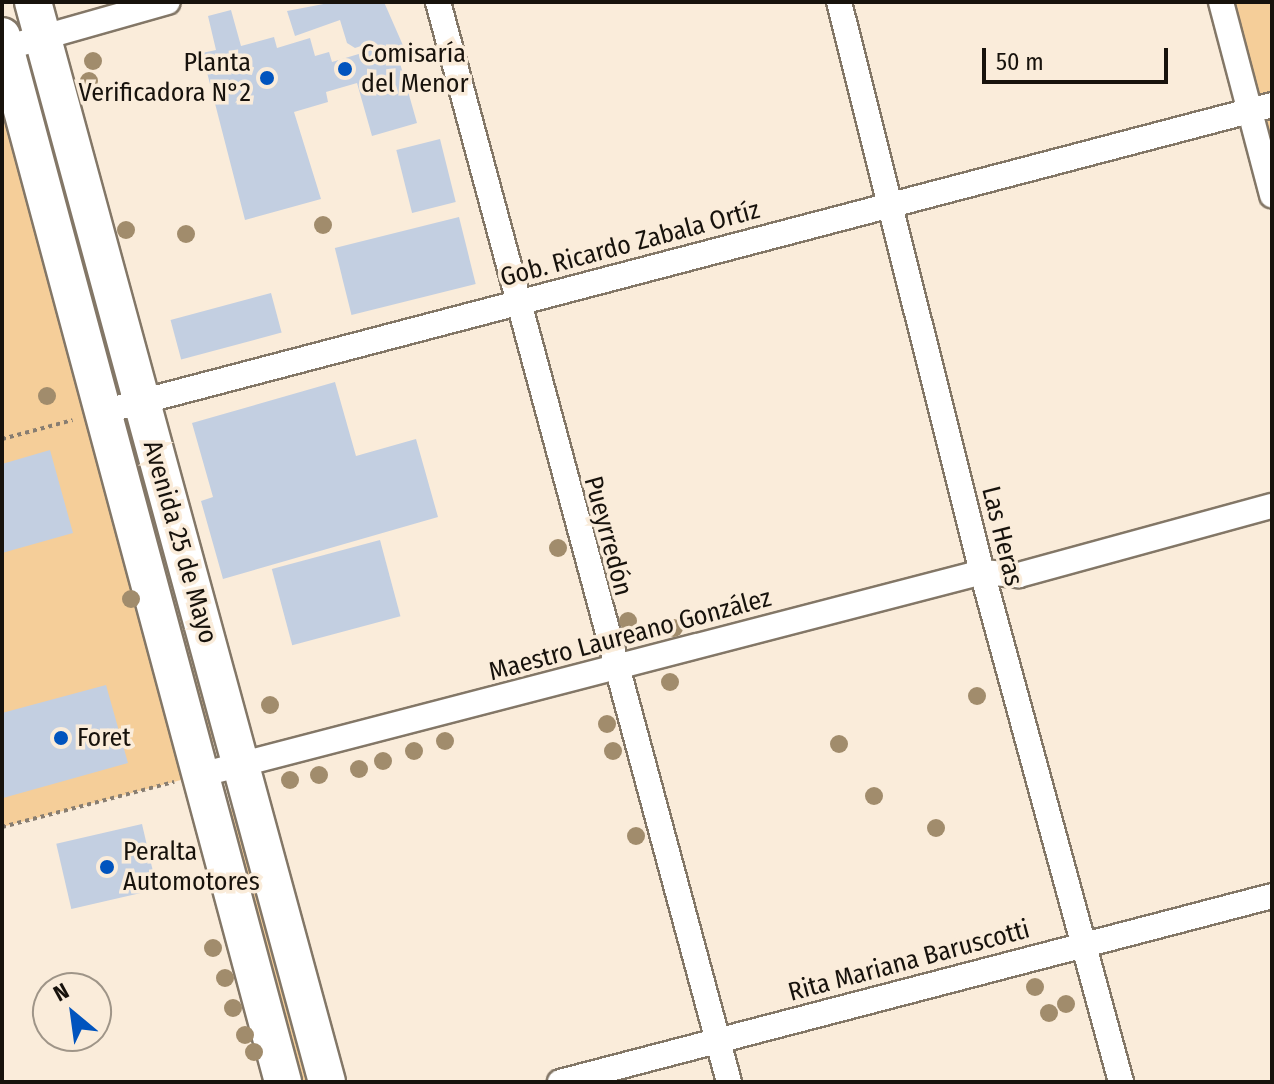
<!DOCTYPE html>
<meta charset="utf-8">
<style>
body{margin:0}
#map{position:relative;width:1274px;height:1084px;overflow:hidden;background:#faecda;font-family:"Fira Sans Condensed",sans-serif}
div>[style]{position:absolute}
.green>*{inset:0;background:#f5ce99;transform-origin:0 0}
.building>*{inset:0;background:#c3cfe1;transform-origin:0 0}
.path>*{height:4px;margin-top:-2px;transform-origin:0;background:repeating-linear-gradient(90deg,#877d71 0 4px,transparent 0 8px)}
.roads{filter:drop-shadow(2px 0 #837767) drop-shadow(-2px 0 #837767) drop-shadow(0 2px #837767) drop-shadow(0 -2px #837767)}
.minor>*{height:24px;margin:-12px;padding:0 12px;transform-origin:12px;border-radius:12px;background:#fff}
.primary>*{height:36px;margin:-18px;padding:0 18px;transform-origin:18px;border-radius:18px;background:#fff}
.trees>*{width:18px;height:18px;margin:-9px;border-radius:50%;background:#a18c6c}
.dots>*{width:22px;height:22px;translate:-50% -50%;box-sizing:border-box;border:4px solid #faecda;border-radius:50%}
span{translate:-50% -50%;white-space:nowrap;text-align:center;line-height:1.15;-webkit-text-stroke:7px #faecda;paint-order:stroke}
.poi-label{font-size:26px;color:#17120c}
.left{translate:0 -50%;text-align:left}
.right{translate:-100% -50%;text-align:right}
.street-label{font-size:26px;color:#17120c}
.frame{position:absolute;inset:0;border:4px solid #17120c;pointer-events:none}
.north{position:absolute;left:32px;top:972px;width:80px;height:80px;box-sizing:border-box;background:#faecda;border:2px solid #9f9588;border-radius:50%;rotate:331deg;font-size:22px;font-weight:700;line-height:32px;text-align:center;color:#17120c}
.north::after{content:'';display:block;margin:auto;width:28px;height:36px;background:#0154be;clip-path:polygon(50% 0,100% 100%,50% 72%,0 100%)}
.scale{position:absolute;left:982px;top:48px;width:186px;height:36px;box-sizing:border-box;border:4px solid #17120c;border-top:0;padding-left:10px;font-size:24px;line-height:28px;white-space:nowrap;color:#17120c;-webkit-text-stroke:6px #faecda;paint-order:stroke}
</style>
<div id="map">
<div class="green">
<div style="clip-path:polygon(1220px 2px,1272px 2px,1272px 199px)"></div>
<div style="clip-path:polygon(2px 28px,200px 775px,2px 827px)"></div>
<div style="left:36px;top:72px;width:310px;height:7px;rotate:75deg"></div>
<div style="clip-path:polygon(134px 441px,219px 739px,212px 741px)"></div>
<div style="left:236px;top:808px;width:283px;height:7px;rotate:75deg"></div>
</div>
<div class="building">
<div style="clip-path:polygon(334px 2px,384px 2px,405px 50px,398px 56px,417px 123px,372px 136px,357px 83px,326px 92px,328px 102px,294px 112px,321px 199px,245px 220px,202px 53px,216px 50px,208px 16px,231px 10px,241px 46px,274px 37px,277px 48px,310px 38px,315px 56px,329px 52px,332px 62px,372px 50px,370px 43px,355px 48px,347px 43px,340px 20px,295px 36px,287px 11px)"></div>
<div style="left:440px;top:139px;width:65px;height:45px;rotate:76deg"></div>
<div style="left:459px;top:217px;width:69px;height:128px;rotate:76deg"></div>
<div style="left:271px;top:293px;width:41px;height:104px;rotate:75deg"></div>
<div style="clip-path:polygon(335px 382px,356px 456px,416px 439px,438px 517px,223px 579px,201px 501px,213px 497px,192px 423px)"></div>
<div style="clip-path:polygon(50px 450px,73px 533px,2px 553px,2px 464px)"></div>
<div style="left:380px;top:540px;width:79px;height:112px;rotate:75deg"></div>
<div style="clip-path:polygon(106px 685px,128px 763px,3px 798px,2px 713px)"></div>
<div style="left:142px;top:824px;width:67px;height:88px;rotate:77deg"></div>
</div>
<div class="path">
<div style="left:2px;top:439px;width:73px;rotate:-15deg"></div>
<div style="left:2px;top:827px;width:178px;rotate:-14.7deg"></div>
</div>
<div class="roads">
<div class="minor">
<div style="left:438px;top:2px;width:1119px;rotate:74.92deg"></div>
<div style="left:839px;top:2px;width:588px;rotate:75.92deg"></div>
<div style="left:982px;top:572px;width:529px;rotate:74.75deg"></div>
<div style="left:1221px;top:2px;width:200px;rotate:75.2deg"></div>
<div style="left:5px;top:48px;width:169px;rotate:-15.8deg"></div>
<div style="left:102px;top:412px;width:1210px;rotate:-14.7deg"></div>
<div style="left:200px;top:775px;width:808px;rotate:-14.55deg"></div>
<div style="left:982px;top:572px;width:37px;rotate:5deg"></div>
<div style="left:1019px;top:575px;width:262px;rotate:-15.3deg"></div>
<div style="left:560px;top:1082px;width:736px;rotate:-14.64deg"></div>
</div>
<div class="primary">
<div style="left:33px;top:2px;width:1119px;rotate:74.77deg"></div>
<div style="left:2px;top:36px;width:1083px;rotate:74.96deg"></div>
</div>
</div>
<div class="trees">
<div style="left:93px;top:61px"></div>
<div style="left:89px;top:81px"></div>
<div style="left:323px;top:225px"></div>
<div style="left:126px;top:230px"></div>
<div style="left:186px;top:234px"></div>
<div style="left:47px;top:396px"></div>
<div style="left:558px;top:548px"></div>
<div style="left:615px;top:569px"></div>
<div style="left:131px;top:599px"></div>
<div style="left:628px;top:621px"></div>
<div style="left:674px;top:628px"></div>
<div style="left:670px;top:682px"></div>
<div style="left:977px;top:696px"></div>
<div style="left:270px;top:705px"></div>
<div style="left:607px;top:724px"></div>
<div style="left:445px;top:741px"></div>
<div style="left:839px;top:744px"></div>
<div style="left:414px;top:751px"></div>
<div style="left:613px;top:751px"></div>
<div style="left:383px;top:761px"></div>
<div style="left:359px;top:769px"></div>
<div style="left:319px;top:775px"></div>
<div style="left:290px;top:780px"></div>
<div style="left:874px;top:796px"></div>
<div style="left:936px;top:828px"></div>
<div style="left:636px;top:836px"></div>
<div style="left:213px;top:948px"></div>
<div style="left:225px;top:978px"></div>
<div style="left:1035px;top:987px"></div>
<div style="left:1066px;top:1004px"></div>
<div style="left:233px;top:1008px"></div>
<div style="left:1049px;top:1013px"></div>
<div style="left:245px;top:1035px"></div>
<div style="left:254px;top:1052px"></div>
</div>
<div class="dots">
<div style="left:345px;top:69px;background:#0154be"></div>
<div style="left:267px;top:78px;background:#0154be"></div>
<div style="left:61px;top:738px;background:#0154be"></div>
<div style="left:107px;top:867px;background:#0154be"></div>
</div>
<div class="poi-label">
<span class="left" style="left:361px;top:69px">Comisaría<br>del Menor</span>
<span class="right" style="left:251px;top:78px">Planta<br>Verificadora N°2</span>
<span class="left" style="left:77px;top:738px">Foret</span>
<span class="left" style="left:123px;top:867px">Peralta<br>Automotores</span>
</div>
<div class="street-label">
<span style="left:630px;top:244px;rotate:-15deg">Gob. Ricardo Zabala Ortíz</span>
<span style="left:608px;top:536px;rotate:75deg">Pueyrredón</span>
<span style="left:1002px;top:536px;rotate:76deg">Las Heras</span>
<span style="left:180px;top:542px;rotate:74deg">Avenida 25 de Mayo</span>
<span style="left:630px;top:635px;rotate:-15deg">Maestro Laureano González</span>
<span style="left:909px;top:961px;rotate:-15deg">Rita Mariana Baruscotti</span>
</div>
<div class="frame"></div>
<div class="north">N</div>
<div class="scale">50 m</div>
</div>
